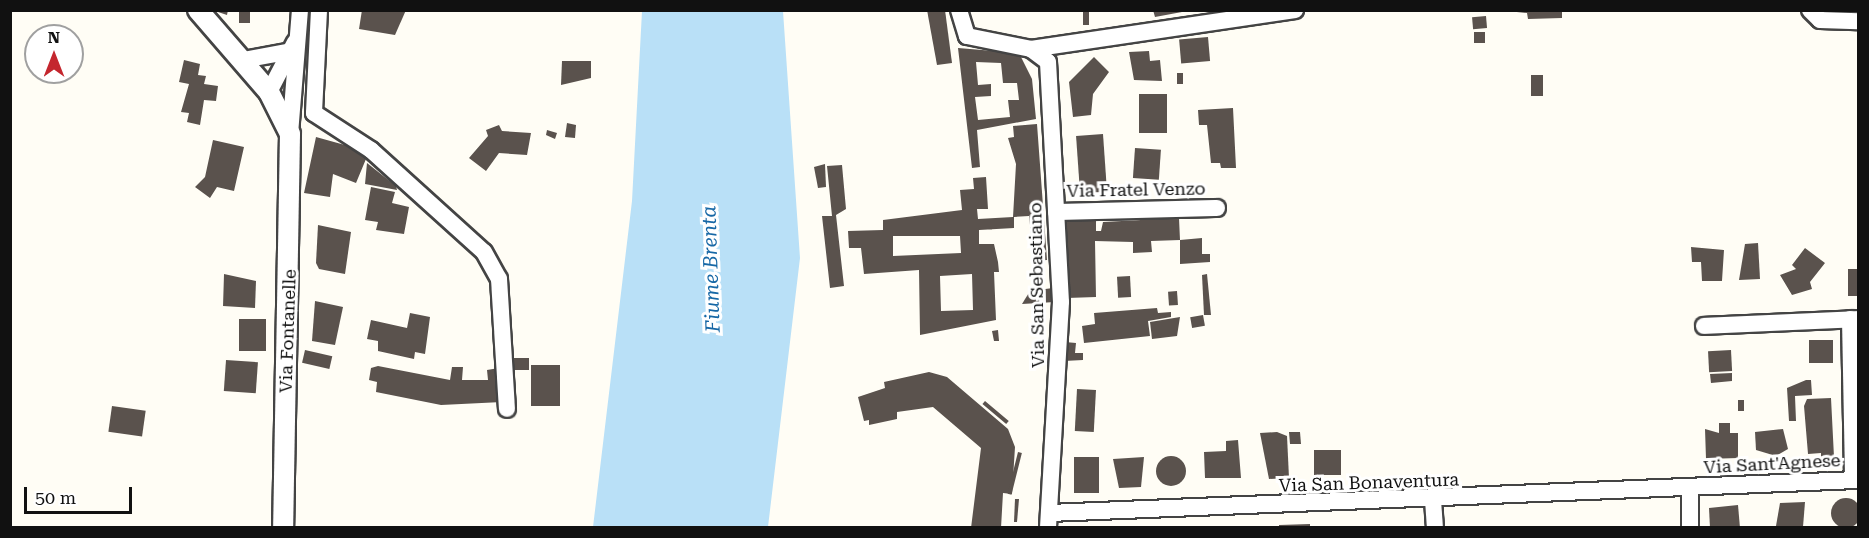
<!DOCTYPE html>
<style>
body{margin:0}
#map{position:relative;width:1869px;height:538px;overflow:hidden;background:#fffdf5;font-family:"Roboto Serif",serif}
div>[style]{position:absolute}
.water>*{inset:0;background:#b9e0f7}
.building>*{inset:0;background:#5a524d;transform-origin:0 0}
.round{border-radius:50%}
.roads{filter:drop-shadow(2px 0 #444) drop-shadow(-2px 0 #444) drop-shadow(0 2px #444) drop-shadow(0 -2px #444)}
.minor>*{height:16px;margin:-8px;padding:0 8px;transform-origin:8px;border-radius:8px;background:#fff}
.tertiary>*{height:20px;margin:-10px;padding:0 10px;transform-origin:10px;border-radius:10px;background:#fff}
span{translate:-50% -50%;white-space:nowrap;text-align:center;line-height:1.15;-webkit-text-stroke:6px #fff;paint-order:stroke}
.street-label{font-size:18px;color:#111}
.water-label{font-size:20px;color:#1768a6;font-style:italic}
.frame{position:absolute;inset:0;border:12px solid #111;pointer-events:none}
.north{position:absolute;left:24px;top:24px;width:60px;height:60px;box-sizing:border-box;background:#fff;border:2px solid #a0a0a0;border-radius:50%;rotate:0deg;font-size:16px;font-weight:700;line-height:24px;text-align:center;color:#111}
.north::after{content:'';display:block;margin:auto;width:21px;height:27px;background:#c4262e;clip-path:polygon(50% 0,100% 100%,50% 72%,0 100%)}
.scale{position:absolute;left:24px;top:487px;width:108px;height:27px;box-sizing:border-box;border:3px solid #111;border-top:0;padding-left:8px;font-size:18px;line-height:21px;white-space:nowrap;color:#111;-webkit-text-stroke:4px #fff;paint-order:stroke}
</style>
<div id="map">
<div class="water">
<div style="clip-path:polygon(642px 11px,783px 11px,800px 258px,768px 527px,593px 527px,632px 201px)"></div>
</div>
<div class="building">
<div style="clip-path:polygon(212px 10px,228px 10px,227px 15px)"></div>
<div style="left:239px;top:10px;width:11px;height:13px"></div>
<div style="clip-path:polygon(362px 10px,406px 10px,395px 35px,359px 29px)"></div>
<div style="clip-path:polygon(927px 10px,945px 10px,952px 63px,937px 65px)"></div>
<div style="clip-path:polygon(1153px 10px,1182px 10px,1182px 12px,1155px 17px)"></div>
<div style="clip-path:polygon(1498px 10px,1562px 10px,1562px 18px,1528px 19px,1527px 13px)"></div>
<div style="left:1089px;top:12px;width:13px;height:6px;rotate:90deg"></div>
<div style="left:1486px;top:16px;width:12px;height:14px;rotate:85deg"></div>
<div style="left:1474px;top:32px;width:11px;height:11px"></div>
<div style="left:1208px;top:37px;width:24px;height:29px;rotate:85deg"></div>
<div style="clip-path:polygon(evenodd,958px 48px,1019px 53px,1032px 79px,1036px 119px,977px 130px,980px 167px,972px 168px,958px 48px,976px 62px,1001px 63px,1003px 83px,1017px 83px,1019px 100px,1008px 100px,1010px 117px,978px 120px,975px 97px,991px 96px,991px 84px,978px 85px,976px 62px)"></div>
<div style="clip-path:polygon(1149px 51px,1150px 61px,1160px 60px,1162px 81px,1134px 80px,1129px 52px)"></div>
<div style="clip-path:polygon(1094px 57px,1109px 72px,1093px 94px,1091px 115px,1073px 117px,1069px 82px)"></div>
<div style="clip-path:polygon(184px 60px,200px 64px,198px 75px,206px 76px,204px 84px,218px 86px,216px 101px,204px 100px,200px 125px,187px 122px,189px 113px,181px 112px,189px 84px,179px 82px)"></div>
<div style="clip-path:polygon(562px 61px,591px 61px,591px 78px,561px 85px)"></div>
<div style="left:1177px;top:73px;width:6px;height:11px"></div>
<div style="left:1531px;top:75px;width:12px;height:21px"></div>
<div style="left:1139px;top:94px;width:28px;height:39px"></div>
<div style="clip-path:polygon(1233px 108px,1236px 168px,1221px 168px,1220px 163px,1211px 163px,1207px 125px,1199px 125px,1198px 110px)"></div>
<div style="clip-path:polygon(567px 123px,576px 125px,575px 138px,565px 137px)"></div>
<div style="clip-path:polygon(evenodd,1037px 124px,1047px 260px,1034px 261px,1029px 216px,1014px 217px,1014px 228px,979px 230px,979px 244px,994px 244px,998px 262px,999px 272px,994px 272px,996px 320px,920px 335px,919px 270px,864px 274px,861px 248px,849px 248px,848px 231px,883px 230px,883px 220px,962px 210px,960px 190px,974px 189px,973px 178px,986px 177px,988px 209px,977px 209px,978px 219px,1013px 217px,1016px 164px,1008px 138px,1014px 137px,1013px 126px,1037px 124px,893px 236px,960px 236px,961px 253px,893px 256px,893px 236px,1037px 124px,972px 274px,973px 310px,941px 311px,940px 276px,972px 274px)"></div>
<div style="clip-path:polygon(499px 125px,502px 131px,531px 133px,527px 155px,499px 153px,486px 171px,469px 158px,488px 136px,486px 130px)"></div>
<div style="clip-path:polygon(547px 130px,557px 133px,555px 139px,546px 135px)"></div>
<div style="left:1103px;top:134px;width:58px;height:27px;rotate:86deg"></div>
<div style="clip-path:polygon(316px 137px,352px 147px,366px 159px,356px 183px,333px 174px,330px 197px,304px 193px)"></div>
<div style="clip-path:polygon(213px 140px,244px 147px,234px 191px,217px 187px,210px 198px,195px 187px,205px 177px)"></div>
<div style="left:1135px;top:148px;width:26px;height:30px;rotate:4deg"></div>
<div style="clip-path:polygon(367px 163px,396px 186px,397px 190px,365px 184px)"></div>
<div style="clip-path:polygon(825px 164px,826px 187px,818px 188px,814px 167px)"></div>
<div style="clip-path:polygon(842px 165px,846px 209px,836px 215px,844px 286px,830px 288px,822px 216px,832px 216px,827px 166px)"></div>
<div style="clip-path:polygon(371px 187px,395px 192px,392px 203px,409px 207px,404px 234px,376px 230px,378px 222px,365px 220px)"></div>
<div style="clip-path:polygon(1179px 218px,1180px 240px,1151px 241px,1152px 252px,1133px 253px,1133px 242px,1095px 241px,1096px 297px,1067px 298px,1063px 220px,1096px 220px,1096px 231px,1101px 231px,1103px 222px)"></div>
<div style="clip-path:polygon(318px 225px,351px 232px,345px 274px,319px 269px,316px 263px)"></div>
<div style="clip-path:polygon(1202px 238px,1202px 254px,1210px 254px,1210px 262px,1180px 264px,1180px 240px)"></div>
<div style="clip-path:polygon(1758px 243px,1760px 279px,1739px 280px,1745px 244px)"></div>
<div style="clip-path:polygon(1691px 247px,1724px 250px,1722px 281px,1702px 281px,1701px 262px,1692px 262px)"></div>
<div style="clip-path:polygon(1805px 248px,1825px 263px,1810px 282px,1812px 289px,1792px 295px,1780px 275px,1796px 269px,1792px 265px)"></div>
<div style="left:1848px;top:269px;width:10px;height:27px"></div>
<div style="clip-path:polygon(224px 274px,256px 281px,255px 308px,223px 306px)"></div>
<div style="clip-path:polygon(1207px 274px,1211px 315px,1204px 315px,1202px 275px)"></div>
<div style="left:1130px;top:276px;width:21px;height:13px;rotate:87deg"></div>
<div style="clip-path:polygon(1053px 288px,1055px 302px,1022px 304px,1030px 291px)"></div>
<div style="left:1177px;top:291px;width:14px;height:9px;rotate:86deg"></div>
<div style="clip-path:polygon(315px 301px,343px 307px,335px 345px,312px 341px)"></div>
<div style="clip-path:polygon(1157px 308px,1158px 313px,1171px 312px,1171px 317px,1148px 321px,1150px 336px,1084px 343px,1082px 326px,1095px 324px,1094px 313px)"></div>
<div style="clip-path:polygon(410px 313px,430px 317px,425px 354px,415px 352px,414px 359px,378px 351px,378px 341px,367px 339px,371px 320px,407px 328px)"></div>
<div style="left:1203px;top:315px;width:11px;height:13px;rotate:80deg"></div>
<div style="clip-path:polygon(1180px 317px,1177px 336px,1152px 339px,1150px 322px)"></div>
<div style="left:239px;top:319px;width:27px;height:32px"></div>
<div style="clip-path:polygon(998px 330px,999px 341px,994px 341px,992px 331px)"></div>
<div style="left:1809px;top:340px;width:24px;height:23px"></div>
<div style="clip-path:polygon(1065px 342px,1076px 343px,1075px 353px,1083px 353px,1083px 360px,1064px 361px)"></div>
<div style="left:305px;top:350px;width:28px;height:13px;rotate:13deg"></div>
<div style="left:1731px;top:350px;width:21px;height:23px;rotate:87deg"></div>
<div style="left:508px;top:358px;width:21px;height:12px"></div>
<div style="left:226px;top:360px;width:32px;height:31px;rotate:4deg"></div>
<div style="left:531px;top:365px;width:29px;height:41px"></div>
<div style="clip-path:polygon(378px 366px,450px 380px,452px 367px,463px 367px,462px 380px,488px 380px,487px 370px,499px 368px,502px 402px,441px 405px,376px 392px,377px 382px,369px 380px,371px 368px)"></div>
<div style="clip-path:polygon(929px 372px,947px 377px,1008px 429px,1015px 447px,1012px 494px,1003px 493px,1001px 528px,971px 528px,981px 448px,933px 407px,897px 412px,897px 419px,869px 425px,869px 420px,864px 421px,858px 397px,885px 388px,884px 382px)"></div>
<div style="clip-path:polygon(1732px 373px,1732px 381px,1711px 383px,1710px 374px)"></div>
<div style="clip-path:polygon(1806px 380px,1811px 380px,1812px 395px,1795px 396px,1796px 421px,1789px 421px,1787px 388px)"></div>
<div style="left:1077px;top:389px;width:19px;height:42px;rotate:3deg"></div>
<div style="clip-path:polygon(1831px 398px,1834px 457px,1821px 458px,1821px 453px,1808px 454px,1804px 406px,1807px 399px)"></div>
<div style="left:1744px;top:400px;width:11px;height:6px;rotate:90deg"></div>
<div style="left:985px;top:401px;width:31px;height:4px;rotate:40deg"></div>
<div style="left:112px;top:406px;width:34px;height:26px;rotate:8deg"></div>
<div style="clip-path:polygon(1719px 423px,1730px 423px,1730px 433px,1738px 433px,1738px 458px,1706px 459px,1705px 429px,1719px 433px)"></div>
<div style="clip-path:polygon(1783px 429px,1788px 449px,1776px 456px,1756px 450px,1755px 432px)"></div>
<div style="clip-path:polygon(1277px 432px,1287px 436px,1289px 478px,1269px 479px,1260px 433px)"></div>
<div style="clip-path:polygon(1289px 432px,1300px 432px,1301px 444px,1290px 444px)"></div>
<div style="clip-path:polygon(1238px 440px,1241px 478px,1205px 478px,1204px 452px,1226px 451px,1226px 441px)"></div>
<div style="left:1341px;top:450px;width:25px;height:27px;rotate:90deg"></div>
<div style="left:1018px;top:452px;width:4px;height:43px;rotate:14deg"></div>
<div class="round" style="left:1156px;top:456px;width:30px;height:30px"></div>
<div style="left:1074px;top:457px;width:25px;height:36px"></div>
<div style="clip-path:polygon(1144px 457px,1141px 487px,1119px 488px,1113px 459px)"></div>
<div class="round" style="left:1831px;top:498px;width:30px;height:30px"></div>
<div style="clip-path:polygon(1015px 499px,1019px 499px,1017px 522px,1014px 522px)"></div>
<div style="clip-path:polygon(1805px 502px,1803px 527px,1776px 526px,1780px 503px)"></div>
<div style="clip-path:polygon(1738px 505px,1740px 528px,1710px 528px,1709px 508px)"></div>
<div style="clip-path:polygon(1310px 524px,1310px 528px,1279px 528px,1279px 525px)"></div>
</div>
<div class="roads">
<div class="minor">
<div style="left:319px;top:10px;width:103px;rotate:92.8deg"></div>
<div style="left:314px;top:113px;width:68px;rotate:33deg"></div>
<div style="left:371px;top:150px;width:152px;rotate:42.1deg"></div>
<div style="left:484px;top:252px;width:31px;rotate:61deg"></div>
<div style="left:499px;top:279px;width:130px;rotate:86.5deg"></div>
<div style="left:959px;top:10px;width:27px;rotate:73deg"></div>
<div style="left:967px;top:36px;width:65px;rotate:11.5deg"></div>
<div style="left:1031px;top:49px;width:267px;rotate:-8.4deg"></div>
<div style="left:1810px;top:10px;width:14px;rotate:45deg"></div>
<div style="left:1820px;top:20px;width:38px;rotate:2deg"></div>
<div style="left:1031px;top:49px;width:21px;rotate:37deg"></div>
<div style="left:1048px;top:62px;width:240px;rotate:86.9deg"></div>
<div style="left:1061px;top:302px;width:226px;rotate:93.3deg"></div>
<div style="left:243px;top:60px;width:45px;rotate:-10.3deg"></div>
<div style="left:269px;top:92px;width:56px;rotate:-62.5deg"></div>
<div style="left:290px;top:134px;width:124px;rotate:-85.4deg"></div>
<div style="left:1056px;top:212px;width:161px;rotate:-1.4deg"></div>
<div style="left:1850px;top:319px;width:161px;rotate:88.9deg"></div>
<div style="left:1704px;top:326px;width:154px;rotate:-2.6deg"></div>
<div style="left:1433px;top:500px;width:28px;rotate:86deg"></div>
<div style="left:1049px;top:513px;width:810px;rotate:-2.34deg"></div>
<div style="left:1690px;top:528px;width:40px;rotate:-90deg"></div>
</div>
<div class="tertiary">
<div style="left:198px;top:10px;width:108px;rotate:49.1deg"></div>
<div style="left:269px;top:92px;width:47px;rotate:63.4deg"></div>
<div style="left:290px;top:134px;width:394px;rotate:91deg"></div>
</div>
</div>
<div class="street-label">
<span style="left:1136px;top:190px;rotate:-1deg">Via Fratel Venzo</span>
<span style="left:1037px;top:285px;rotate:-91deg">Via San Sebastiano</span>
<span style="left:288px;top:331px;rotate:-88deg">Via Fontanelle</span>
<span style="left:1772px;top:464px;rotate:-3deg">Via Sant'Agnese</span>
<span style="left:1369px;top:483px;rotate:-2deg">Via San Bonaventura</span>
</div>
<div class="water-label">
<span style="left:711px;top:269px;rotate:-92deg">Fiume Brenta</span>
</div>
<div class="frame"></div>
<div class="north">N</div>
<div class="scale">50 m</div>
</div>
